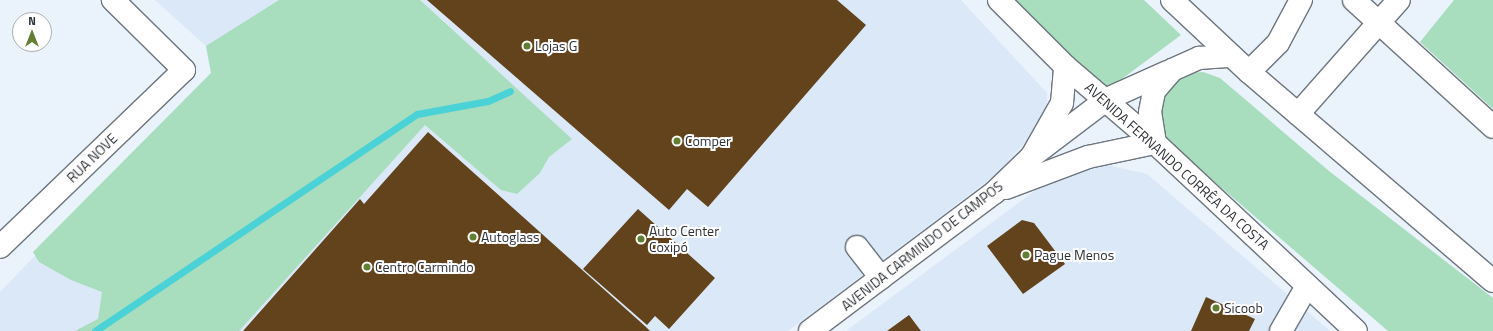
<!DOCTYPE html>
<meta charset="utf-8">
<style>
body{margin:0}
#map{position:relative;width:1493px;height:331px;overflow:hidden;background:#eaf2fc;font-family:"Titillium Web",sans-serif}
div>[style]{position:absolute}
.built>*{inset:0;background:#dae8f7}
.green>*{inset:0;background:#a8debe}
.stream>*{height:7px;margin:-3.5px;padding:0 3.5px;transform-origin:3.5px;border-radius:3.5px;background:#4bd2d7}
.building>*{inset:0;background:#62431c}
.roads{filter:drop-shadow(1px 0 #6e767e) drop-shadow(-1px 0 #6e767e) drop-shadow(0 1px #6e767e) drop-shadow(0 -1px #6e767e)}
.minor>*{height:22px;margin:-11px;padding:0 11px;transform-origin:11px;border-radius:11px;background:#fff}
.major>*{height:22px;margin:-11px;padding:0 11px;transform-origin:11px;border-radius:11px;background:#fff}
.highway>*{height:22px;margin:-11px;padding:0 11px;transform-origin:11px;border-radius:11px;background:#fff}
.dots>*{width:11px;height:11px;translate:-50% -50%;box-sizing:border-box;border:2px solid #fff;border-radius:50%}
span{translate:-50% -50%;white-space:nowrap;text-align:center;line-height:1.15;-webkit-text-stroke:4px #fff;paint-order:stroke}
.poi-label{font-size:14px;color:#2f3236}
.left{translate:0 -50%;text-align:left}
.street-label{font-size:14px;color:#2f3236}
.north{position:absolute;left:12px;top:12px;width:40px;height:40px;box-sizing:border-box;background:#fff;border:1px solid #acadaf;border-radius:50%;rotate:0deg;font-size:11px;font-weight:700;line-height:16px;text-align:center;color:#2f3236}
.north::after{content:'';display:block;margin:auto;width:14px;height:18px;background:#627e32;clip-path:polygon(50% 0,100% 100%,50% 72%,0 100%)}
</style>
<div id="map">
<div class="built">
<div style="clip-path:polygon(155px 0,961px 0,1047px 93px,1047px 117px,998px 173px,788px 331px,0 331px,0 292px,211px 73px,206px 46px)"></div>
<div style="clip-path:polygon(1107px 165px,1147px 174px,1330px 331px,846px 331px,1048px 181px)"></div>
</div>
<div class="green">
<div style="clip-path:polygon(279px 0,420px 0,572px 139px,549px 157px,540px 173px,517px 194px,501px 190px,425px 125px,239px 331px,75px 331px,98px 319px,102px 292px,71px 280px,39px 262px,33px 252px,211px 73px,206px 46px)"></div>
<div style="clip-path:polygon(1014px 0,1144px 0,1181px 35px,1103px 93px)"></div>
<div style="clip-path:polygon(1454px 0,1493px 0,1493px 109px,1420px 42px)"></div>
<div style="clip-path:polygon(1203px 72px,1220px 78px,1329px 171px,1493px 298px,1493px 331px,1388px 331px,1166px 140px,1160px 130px,1157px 104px,1165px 89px,1187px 73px)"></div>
</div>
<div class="stream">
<div style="left:95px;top:331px;width:388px;rotate:-34deg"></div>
<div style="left:417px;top:114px;width:72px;rotate:-10.4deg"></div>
<div style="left:488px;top:101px;width:24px;rotate:-24deg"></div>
</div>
<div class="building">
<div style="clip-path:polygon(427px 0,837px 0,866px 25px,708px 207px,687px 189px,669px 210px)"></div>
<div style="clip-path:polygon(428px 132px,646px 327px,650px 331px,243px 331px,360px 199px,364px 204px)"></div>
<div style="clip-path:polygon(638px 209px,715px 278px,669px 329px,655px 316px,647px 325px,583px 269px)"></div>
<div style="clip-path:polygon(1022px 220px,1034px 223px,1065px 264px,1023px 294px,987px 246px)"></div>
<div style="clip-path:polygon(1206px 297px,1255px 319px,1249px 331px,1191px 331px)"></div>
<div style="clip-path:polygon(909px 315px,921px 331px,887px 331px)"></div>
</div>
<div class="roads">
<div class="minor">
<div style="left:1354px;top:0;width:188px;rotate:42.4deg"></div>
<div style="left:1249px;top:72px;width:41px;rotate:-45deg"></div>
<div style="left:1278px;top:43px;width:49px;rotate:-61.9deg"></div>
<div style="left:1298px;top:114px;width:152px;rotate:-48.5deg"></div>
<div style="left:0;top:247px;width:255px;rotate:-43.9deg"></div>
<div style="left:184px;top:70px;width:100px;rotate:-135.4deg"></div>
<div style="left:857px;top:247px;width:39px;rotate:52deg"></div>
<div style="left:1281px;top:331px;width:52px;rotate:-60deg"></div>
</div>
<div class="major">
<div style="left:1006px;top:188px;width:88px;rotate:-20.7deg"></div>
<div style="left:1088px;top:157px;width:68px;rotate:-11.8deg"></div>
<div style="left:810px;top:331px;width:230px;rotate:-36.9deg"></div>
<div style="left:994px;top:193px;width:53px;rotate:-44.2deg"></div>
<div style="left:1032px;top:156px;width:94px;rotate:-37.2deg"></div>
</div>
<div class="highway">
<div style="left:999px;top:0;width:93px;rotate:45deg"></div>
<div style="left:1065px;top:66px;width:118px;rotate:40.5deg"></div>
<div style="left:1155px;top:143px;width:275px;rotate:43.1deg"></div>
<div style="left:1172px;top:0;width:105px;rotate:43.1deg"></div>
<div style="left:1249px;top:72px;width:321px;rotate:40.6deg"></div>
<div style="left:1107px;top:99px;width:66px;rotate:-24.2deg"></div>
<div style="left:1155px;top:143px;width:31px;rotate:-99deg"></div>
<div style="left:1150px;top:112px;width:21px;rotate:-79deg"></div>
<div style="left:1154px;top:91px;width:28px;rotate:-49deg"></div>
<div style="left:1172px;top:70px;width:30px;rotate:-24deg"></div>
<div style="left:1199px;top:58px;width:32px;rotate:-4deg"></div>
<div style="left:1032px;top:156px;width:61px;rotate:-60.5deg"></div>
<div style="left:1062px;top:103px;width:37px;rotate:-85deg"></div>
</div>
</div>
<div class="dots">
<div style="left:527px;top:46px;background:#627e32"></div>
<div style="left:677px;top:141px;background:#627e32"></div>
<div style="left:473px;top:237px;background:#627e32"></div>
<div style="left:641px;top:239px;background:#627e32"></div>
<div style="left:1026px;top:255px;background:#627e32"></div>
<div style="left:367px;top:267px;background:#627e32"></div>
<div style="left:1216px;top:308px;background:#627e32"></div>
</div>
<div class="poi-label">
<span class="left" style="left:535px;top:46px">Lojas G</span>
<span class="left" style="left:685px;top:141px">Comper</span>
<span class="left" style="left:649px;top:239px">Auto Center<br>Coxipó</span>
<span class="left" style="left:481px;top:237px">Autoglass</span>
<span class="left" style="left:1034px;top:255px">Pague Menos</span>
<span class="left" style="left:375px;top:267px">Centro Carmindo</span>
<span class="left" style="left:1224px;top:308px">Sicoob</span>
</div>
<div class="street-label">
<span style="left:92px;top:158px;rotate:-44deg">RUA NOVE</span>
<span style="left:1177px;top:166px;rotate:42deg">AVENIDA FERNANDO CORRÊA DA COSTA</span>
<span style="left:922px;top:246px;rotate:-38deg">AVENIDA CARMINDO DE CAMPOS</span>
</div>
<div class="north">N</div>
</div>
